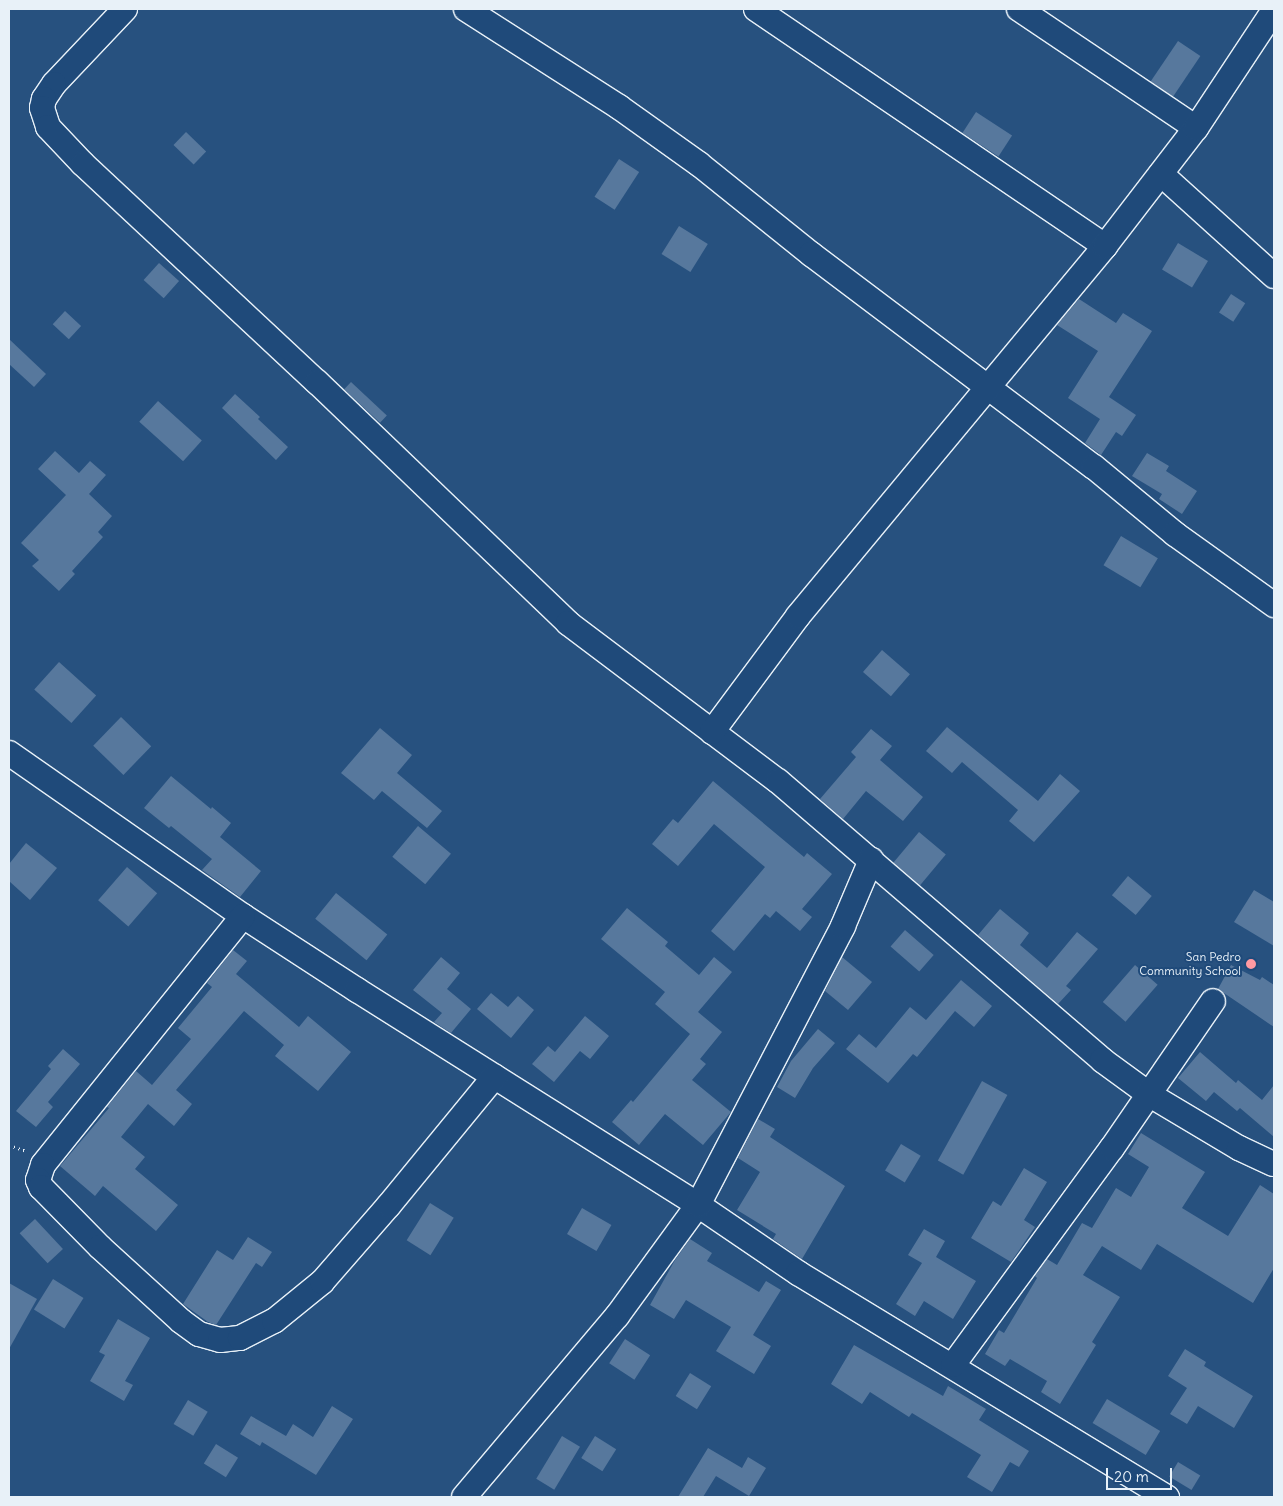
<!DOCTYPE html>
<style>
body{margin:0}
#map{position:relative;width:1283px;height:1506px;overflow:hidden;background:#27517f;font-family:Delius,sans-serif}
div>[style]{position:absolute}
.building>*{inset:0;background:#57789d;transform-origin:0 0}
.path>*{height:3px;margin-top:-1.5px;transform-origin:0;background:repeating-linear-gradient(90deg,#e8f1f8 0 1px,transparent 0 5px)}
.roads{filter:drop-shadow(1px 0 #e8f1f8) drop-shadow(-1px 0 #e8f1f8) drop-shadow(0 1px #e8f1f8) drop-shadow(0 -1px #e8f1f8)}
.street>*{height:24px;margin:-12px;padding:0 12px;transform-origin:12px;border-radius:12px;background:#1f4a7a}
.dots>*{width:14px;height:14px;translate:-50% -50%;box-sizing:border-box;border:2px solid #1f4a7a;border-radius:50%}
span{translate:-50% -50%;white-space:nowrap;text-align:center;line-height:1.15;-webkit-text-stroke:4px #1f4a7a;paint-order:stroke}
.poi-label{font-size:12px;color:#e8f1f8}
.right{translate:-100% -50%;text-align:right}
.frame{position:absolute;inset:0;border:10px solid #e8f1f8;pointer-events:none}
.scale{position:absolute;left:1106px;top:1468px;width:66px;height:22px;box-sizing:border-box;border:2px solid #e8f1f8;border-top:0;padding-left:6px;font-size:15px;line-height:18px;white-space:nowrap;color:#e8f1f8;-webkit-text-stroke:4px #1f4a7a;paint-order:stroke}
</style>
<div id="map">
<div class="building">
<div style="left:1178px;top:41px;width:27px;height:49px;rotate:34deg"></div>
<div style="left:976px;top:112px;width:43px;height:25px;rotate:33deg"></div>
<div style="left:186px;top:132px;width:28px;height:18px;rotate:44deg"></div>
<div style="left:619px;top:159px;width:24px;height:45px;rotate:33deg"></div>
<div style="left:679px;top:226px;width:34px;height:33px;rotate:32deg"></div>
<div style="left:1178px;top:243px;width:35px;height:31px;rotate:31deg"></div>
<div style="left:159px;top:263px;width:27px;height:23px;rotate:42deg"></div>
<div style="left:1231px;top:294px;width:17px;height:22px;rotate:33deg"></div>
<div style="clip-path:polygon(1079px 299px,1116px 323px,1123px 313px,1152px 331px,1109px 397px,1136px 415px,1122px 436px,1116px 432px,1101px 455px,1085px 443px,1100px 419px,1068px 398px,1098px 351px,1057px 325px)"></div>
<div style="left:65px;top:311px;width:22px;height:18px;rotate:43deg"></div>
<div style="clip-path:polygon(9px 339px,46px 374px,34px 387px,9px 364px)"></div>
<div style="left:351px;top:382px;width:49px;height:10px;rotate:43deg"></div>
<div style="clip-path:polygon(235px 394px,260px 417px,258px 419px,288px 447px,276px 460px,222px 408px)"></div>
<div style="left:158px;top:401px;width:59px;height:28px;rotate:42deg"></div>
<div style="clip-path:polygon(55px 451px,79px 473px,90px 461px,106px 475px,89px 494px,112px 516px,98px 532px,103px 537px,72px 571px,75px 574px,59px 591px,32px 566px,39px 560px,21px 543px,66px 495px,38px 469px)"></div>
<div style="clip-path:polygon(1147px 453px,1169px 466px,1166px 471px,1197px 491px,1182px 514px,1159px 499px,1162px 494px,1132px 476px)"></div>
<div style="left:1121px;top:536px;width:43px;height:34px;rotate:31deg"></div>
<div style="left:882px;top:650px;width:37px;height:29px;rotate:41deg"></div>
<div style="left:59px;top:662px;width:50px;height:37px;rotate:42deg"></div>
<div style="left:121px;top:717px;width:42px;height:40px;rotate:44deg"></div>
<div style="clip-path:polygon(947px 727px,1038px 801px,1060px 774px,1080px 791px,1034px 842px,1009px 821px,1018px 810px,962px 762px,952px 773px,926px 751px)"></div>
<div style="clip-path:polygon(380px 728px,412px 755px,397px 773px,442px 811px,427px 828px,382px 791px,374px 800px,341px 773px)"></div>
<div style="clip-path:polygon(871px 729px,892px 746px,880px 760px,923px 797px,903px 821px,866px 791px,843px 819px,820px 799px,856px 757px,851px 752px)"></div>
<div style="clip-path:polygon(171px 776px,211px 809px,212px 807px,231px 823px,220px 837px,261px 871px,240px 897px,202px 870px,212px 859px,171px 826px,169px 828px,144px 808px)"></div>
<div style="clip-path:polygon(713px 781px,804px 857px,807px 853px,832px 874px,802px 909px,812px 917px,800px 931px,776px 911px,770px 918px,765px 914px,734px 951px,711px 931px,765px 867px,714px 824px,678px 866px,652px 844px,673px 819px,678px 823px)"></div>
<div style="left:418px;top:826px;width:43px;height:40px;rotate:40deg"></div>
<div style="left:919px;top:832px;width:35px;height:40px;rotate:40deg"></div>
<div style="clip-path:polygon(26px 843px,57px 868px,30px 900px,9px 881px,9px 864px)"></div>
<div style="left:127px;top:867px;width:40px;height:44px;rotate:41deg"></div>
<div style="left:1128px;top:876px;width:31px;height:25px;rotate:40deg"></div>
<div style="clip-path:polygon(1254px 890px,1274px 902px,1274px 946px,1234px 922px)"></div>
<div style="left:336px;top:893px;width:66px;height:33px;rotate:39deg"></div>
<div style="clip-path:polygon(627px 908px,668px 942px,665px 946px,699px 975px,714px 957px,732px 972px,698px 1012px,722px 1032px,700px 1059px,706px 1064px,692px 1080px,731px 1112px,703px 1145px,665px 1114px,639px 1145px,612px 1122px,631px 1100px,633px 1102px,690px 1034px,655px 1004px,665px 992px,601px 939px)"></div>
<div style="clip-path:polygon(1000px 909px,1029px 933px,1020px 945px,1047px 968px,1077px 932px,1098px 949px,1066px 986px,1071px 990px,1058px 1004px,978px 935px)"></div>
<div style="left:905px;top:930px;width:38px;height:22px;rotate:41deg"></div>
<div style="clip-path:polygon(233px 950px,247px 961px,236px 974px,299px 1027px,308px 1016px,351px 1052px,318px 1091px,275px 1056px,284px 1045px,244px 1011px,176px 1090px,192px 1104px,174px 1126px,148px 1104px,121px 1137px,145px 1157px,135px 1169px,178px 1205px,156px 1231px,103px 1186px,95px 1196px,60px 1166px,109px 1108px,107px 1107px,136px 1071px,152px 1085px,191px 1039px,178px 1028px,212px 987px,207px 983px)"></div>
<div style="clip-path:polygon(441px 957px,460px 973px,447px 989px,471px 1009px,451px 1033px,434px 1022px,442px 1013px,413px 990px)"></div>
<div style="clip-path:polygon(842px 957px,872px 982px,848px 1010px,825px 991px)"></div>
<div style="left:1135px;top:965px;width:30px;height:49px;rotate:41deg"></div>
<div style="clip-path:polygon(1231px 965px,1260px 980px,1262px 977px,1274px 985px,1274px 1027px,1218px 989px)"></div>
<div style="clip-path:polygon(961px 980px,992px 1006px,974px 1027px,955px 1011px,917px 1057px,913px 1054px,888px 1083px,846px 1049px,859px 1034px,876px 1048px,910px 1007px,926px 1020px)"></div>
<div style="clip-path:polygon(491px 993px,508px 1007px,518px 996px,534px 1010px,511px 1038px,477px 1009px)"></div>
<div style="clip-path:polygon(585px 1016px,609px 1036px,590px 1059px,580px 1051px,554px 1082px,532px 1064px,548px 1046px,555px 1052px)"></div>
<div style="clip-path:polygon(818px 1029px,835px 1043px,813px 1068px,795px 1098px,777px 1087px,791px 1061px)"></div>
<div style="clip-path:polygon(63px 1049px,80px 1064px,48px 1102px,53px 1107px,36px 1127px,16px 1111px,51px 1069px,48px 1066px)"></div>
<div style="clip-path:polygon(1200px 1052px,1236px 1083px,1238px 1080px,1262px 1100px,1274px 1085px,1274px 1137px,1240px 1108px,1237px 1111px,1214px 1092px,1206px 1101px,1178px 1078px)"></div>
<div style="left:982px;top:1081px;width:29px;height:91px;rotate:29deg"></div>
<div style="clip-path:polygon(758px 1119px,775px 1129px,770px 1137px,845px 1186px,802px 1259px,773px 1239px,776px 1234px,737px 1210px,760px 1172px,738px 1158px)"></div>
<div style="clip-path:polygon(1141px 1133px,1205px 1172px,1182px 1208px,1228px 1236px,1260px 1185px,1274px 1194px,1274px 1268px,1253px 1303px,1157px 1244px,1141px 1270px,1102px 1246px,1083px 1275px,1120px 1297px,1092px 1342px,1096px 1345px,1060px 1404px,1041px 1392px,1047px 1381px,1010px 1359px,1005px 1366px,985px 1354px,999px 1330px,1004px 1333px,1037px 1278px,1035px 1276px,1047px 1259px,1057px 1265px,1082px 1223px,1092px 1228px,1116px 1188px,1131px 1197px,1149px 1167px,1128px 1154px)"></div>
<div style="left:901px;top:1144px;width:23px;height:31px;rotate:31deg"></div>
<div style="clip-path:polygon(1024px 1168px,1047px 1182px,1024px 1220px,1035px 1227px,1011px 1262px,971px 1238px,993px 1201px,1001px 1206px)"></div>
<div style="left:430px;top:1203px;width:28px;height:44px;rotate:32deg"></div>
<div style="left:582px;top:1208px;width:34px;height:30px;rotate:30deg"></div>
<div style="left:35px;top:1219px;width:41px;height:21px;rotate:47deg"></div>
<div style="clip-path:polygon(924px 1229px,945px 1241px,936px 1257px,976px 1281px,953px 1319px,924px 1301px,915px 1316px,896px 1304px,922px 1263px,908px 1255px)"></div>
<div style="clip-path:polygon(248px 1237px,272px 1252px,262px 1267px,256px 1263px,216px 1325px,208px 1322px,183px 1304px,217px 1250px,233px 1260px)"></div>
<div style="clip-path:polygon(690px 1239px,712px 1253px,707px 1261px,759px 1292px,766px 1281px,781px 1290px,753px 1335px,771px 1346px,754px 1374px,716px 1351px,731px 1327px,686px 1300px,674px 1319px,650px 1305px,675px 1260px)"></div>
<div style="left:53px;top:1279px;width:36px;height:36px;rotate:32deg"></div>
<div style="clip-path:polygon(9px 1283px,37px 1299px,9px 1349px)"></div>
<div style="clip-path:polygon(118px 1319px,150px 1338px,125px 1381px,133px 1385px,124px 1401px,90px 1381px,105px 1355px,99px 1352px)"></div>
<div style="left:625px;top:1339px;width:30px;height:29px;rotate:33deg"></div>
<div style="clip-path:polygon(854px 1345px,943px 1396px,948px 1386px,986px 1409px,979px 1420px,1029px 1451px,1019px 1467px,1010px 1462px,992px 1492px,967px 1477px,981px 1455px,912px 1413px,909px 1417px,870px 1392px,862px 1404px,831px 1384px)"></div>
<div style="clip-path:polygon(1185px 1349px,1206px 1362px,1204px 1366px,1253px 1396px,1234px 1428px,1198px 1406px,1187px 1424px,1170px 1414px,1187px 1388px,1168px 1376px)"></div>
<div style="left:690px;top:1373px;width:25px;height:27px;rotate:32deg"></div>
<div style="left:1107px;top:1399px;width:62px;height:28px;rotate:31deg"></div>
<div style="left:188px;top:1400px;width:23px;height:28px;rotate:31deg"></div>
<div style="clip-path:polygon(332px 1406px,353px 1419px,316px 1475px,262px 1442px,260px 1446px,240px 1434px,251px 1416px,286px 1436px,293px 1424px,313px 1437px)"></div>
<div style="left:562px;top:1436px;width:21px;height:50px;rotate:31deg"></div>
<div style="left:595px;top:1436px;width:25px;height:26px;rotate:32deg"></div>
<div style="left:216px;top:1444px;width:26px;height:23px;rotate:32deg"></div>
<div style="clip-path:polygon(708px 1448px,742px 1468px,748px 1457px,766px 1468px,749px 1496px,716px 1476px,703px 1497px,678px 1497px)"></div>
<div style="left:1178px;top:1462px;width:26px;height:17px;rotate:31deg"></div>
</div>
<div class="path">
<div style="left:9px;top:1145px;width:18px;rotate:19deg"></div>
</div>
<div class="roads">
<div class="street">
<div style="left:125px;top:9px;width:103px;rotate:133.4deg"></div>
<div style="left:54px;top:84px;width:18px;rotate:124deg"></div>
<div style="left:44px;top:99px;width:9px;rotate:103deg"></div>
<div style="left:42px;top:108px;width:20px;rotate:72deg"></div>
<div style="left:48px;top:127px;width:51px;rotate:46.6deg"></div>
<div style="left:83px;top:164px;width:320px;rotate:43deg"></div>
<div style="left:317px;top:382px;width:348px;rotate:43.8deg"></div>
<div style="left:568px;top:623px;width:263px;rotate:37deg"></div>
<div style="left:778px;top:781px;width:428px;rotate:40.7deg"></div>
<div style="left:1102px;top:1060px;width:59px;rotate:36.1deg"></div>
<div style="left:1150px;top:1095px;width:104px;rotate:30.8deg"></div>
<div style="left:1239px;top:1148px;width:38px;rotate:25deg"></div>
<div style="left:466px;top:9px;width:182px;rotate:32.6deg"></div>
<div style="left:619px;top:107px;width:98px;rotate:35.5deg"></div>
<div style="left:699px;top:164px;width:144px;rotate:38.8deg"></div>
<div style="left:811px;top:254px;width:354px;rotate:37deg"></div>
<div style="left:1094px;top:467px;width:105px;rotate:39.6deg"></div>
<div style="left:1175px;top:534px;width:122px;rotate:35.6deg"></div>
<div style="left:756px;top:9px;width:422px;rotate:34.2deg"></div>
<div style="left:1019px;top:9px;width:213px;rotate:33.9deg"></div>
<div style="left:1161px;top:174px;width:152px;rotate:42.1deg"></div>
<div style="left:712px;top:732px;width:144px;rotate:-53.4deg"></div>
<div style="left:798px;top:616px;width:481px;rotate:-50.3deg"></div>
<div style="left:1105px;top:246px;width:149px;rotate:-52.4deg"></div>
<div style="left:1196px;top:128px;width:141px;rotate:-56.5deg"></div>
<div style="left:9px;top:753px;width:285px;rotate:34.9deg"></div>
<div style="left:243px;top:916px;width:136px;rotate:33deg"></div>
<div style="left:357px;top:990px;width:403px;rotate:32.2deg"></div>
<div style="left:698px;top:1205px;width:121px;rotate:34.2deg"></div>
<div style="left:798px;top:1273px;width:432px;rotate:31.3deg"></div>
<div style="left:243px;top:916px;width:319px;rotate:128.8deg"></div>
<div style="left:43px;top:1165px;width:16px;rotate:108deg"></div>
<div style="left:38px;top:1180px;width:8px;rotate:67deg"></div>
<div style="left:41px;top:1187px;width:84px;rotate:45.5deg"></div>
<div style="left:100px;top:1247px;width:110px;rotate:42.4deg"></div>
<div style="left:181px;top:1321px;width:22px;rotate:36deg"></div>
<div style="left:199px;top:1334px;width:22px;rotate:16deg"></div>
<div style="left:220px;top:1340px;width:20px;rotate:-6deg"></div>
<div style="left:240px;top:1338px;width:38px;rotate:-27deg"></div>
<div style="left:274px;top:1321px;width:62px;rotate:-39.1deg"></div>
<div style="left:322px;top:1282px;width:102px;rotate:-49deg"></div>
<div style="left:389px;top:1205px;width:166px;rotate:-50.6deg"></div>
<div style="left:953px;top:1365px;width:269px;rotate:-53.8deg"></div>
<div style="left:1112px;top:1148px;width:178px;rotate:-55.5deg"></div>
<div style="left:464px;top:1497px;width:237px;rotate:-49.8deg"></div>
<div style="left:617px;top:1316px;width:137px;rotate:-53.9deg"></div>
<div style="left:698px;top:1205px;width:314px;rotate:-62.5deg"></div>
<div style="left:843px;top:926px;width:72px;rotate:-67deg"></div>
</div>
</div>
<div class="dots">
<div style="left:1251px;top:964px;background:#ff9aa2"></div>
</div>
<div class="poi-label">
<span class="right" style="left:1241px;top:964px">San Pedro<br>Community School</span>
</div>
<div class="frame"></div>
<div class="scale">20 m</div>
</div>
